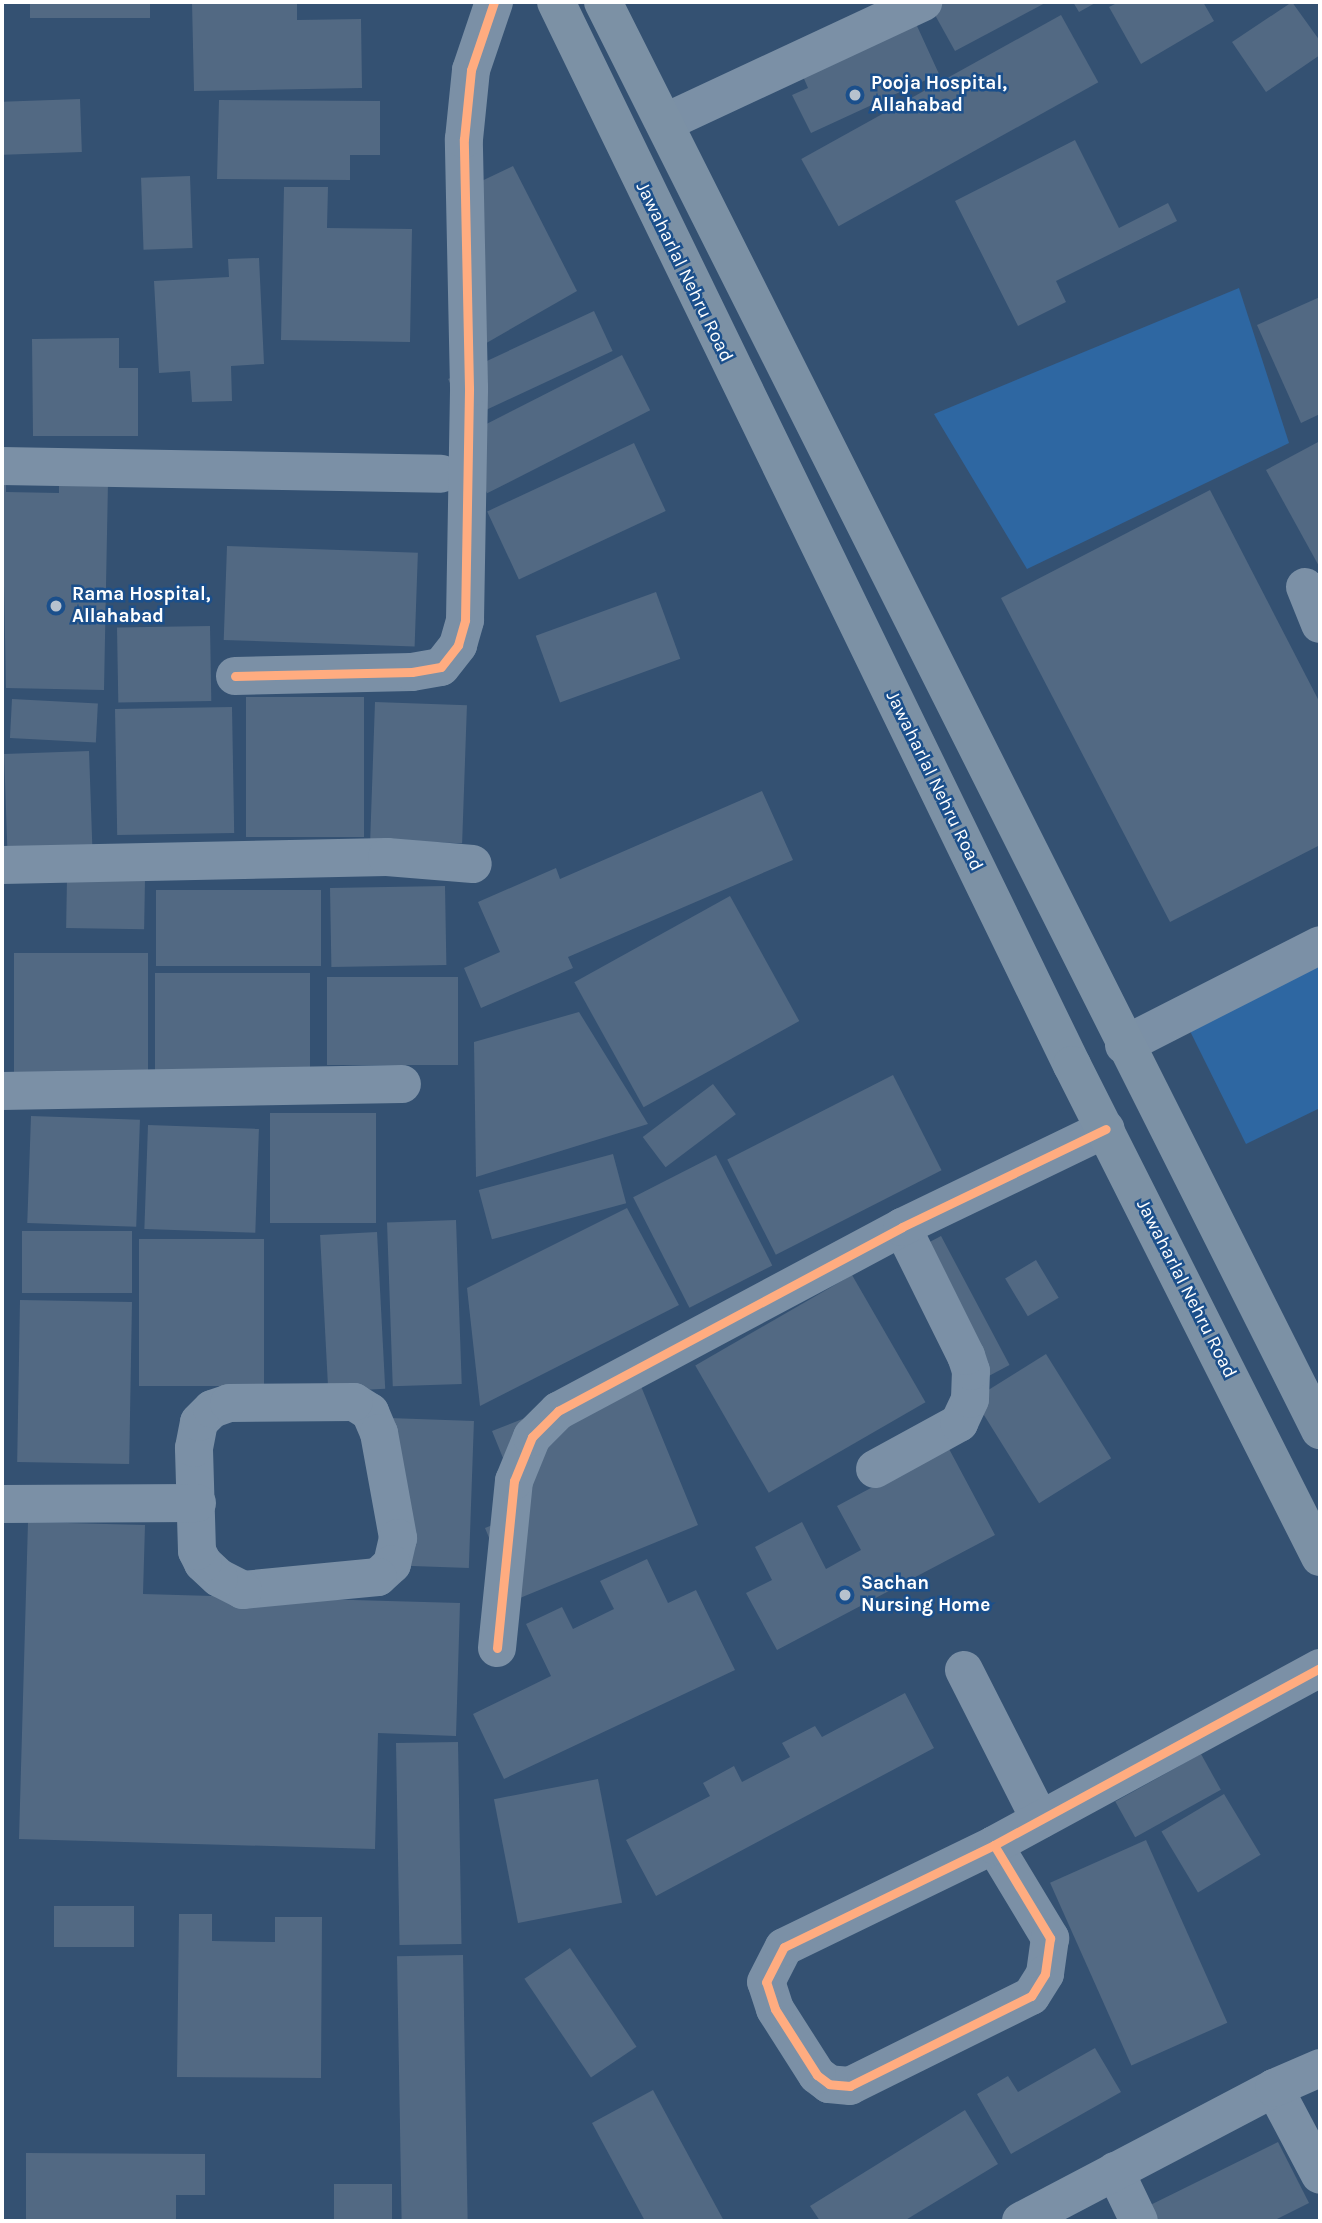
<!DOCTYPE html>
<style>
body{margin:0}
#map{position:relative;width:1322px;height:2223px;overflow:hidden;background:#345172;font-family:Karla,sans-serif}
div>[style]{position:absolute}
.green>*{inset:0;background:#2e67a2}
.building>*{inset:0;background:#526983;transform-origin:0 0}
.minor>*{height:38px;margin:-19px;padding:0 19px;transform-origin:19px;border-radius:19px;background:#7b90a6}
.highway>*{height:38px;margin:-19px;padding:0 19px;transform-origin:19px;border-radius:19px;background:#7c91a5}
.cycleway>*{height:9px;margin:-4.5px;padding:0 4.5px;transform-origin:4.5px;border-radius:4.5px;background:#ffac80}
.dots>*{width:19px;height:19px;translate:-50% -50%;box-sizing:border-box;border:4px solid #1b4f8b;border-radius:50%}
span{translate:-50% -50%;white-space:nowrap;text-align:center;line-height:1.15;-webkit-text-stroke:5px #1b4f8b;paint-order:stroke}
.poi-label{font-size:19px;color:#fff;font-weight:700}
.left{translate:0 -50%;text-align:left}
.street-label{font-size:19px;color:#fff}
.frame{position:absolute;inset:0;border:4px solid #fff;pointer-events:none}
</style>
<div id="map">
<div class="green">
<div style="clip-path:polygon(1239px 288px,1289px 443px,1027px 569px,934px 414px)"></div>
<div style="clip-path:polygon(1320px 951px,1320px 1108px,1246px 1144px,1183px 1017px)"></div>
</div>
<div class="building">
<div style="left:30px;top:2px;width:120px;height:16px"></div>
<div style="clip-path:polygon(192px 2px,297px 2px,297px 20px,361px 19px,362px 88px,194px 91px)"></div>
<div style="clip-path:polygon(937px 2px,1047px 2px,955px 51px,930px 6px)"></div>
<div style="clip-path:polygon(1073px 2px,1097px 2px,1079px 12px)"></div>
<div style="clip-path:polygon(1119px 2px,1203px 2px,1214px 21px,1141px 64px,1109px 7px)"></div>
<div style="clip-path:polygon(1292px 2px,1320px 41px,1320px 55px,1266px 92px,1232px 42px)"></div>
<div style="clip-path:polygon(912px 15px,939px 74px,811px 133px,792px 95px,808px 88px,799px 67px)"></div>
<div style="left:1061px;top:15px;width:77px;height:297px;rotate:61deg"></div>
<div style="left:80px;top:99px;width:53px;height:78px;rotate:88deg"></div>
<div style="clip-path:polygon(219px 100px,380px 101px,380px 155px,350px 155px,350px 180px,217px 179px)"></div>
<div style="clip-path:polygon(1075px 140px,1119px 228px,1168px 203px,1177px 221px,1056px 281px,1066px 302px,1018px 326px,955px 201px)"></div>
<div style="clip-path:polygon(513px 166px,577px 291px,455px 361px,450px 196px)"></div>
<div style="left:190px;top:176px;width:72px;height:49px;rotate:88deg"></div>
<div style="clip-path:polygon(284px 187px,328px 187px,327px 228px,412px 229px,410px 342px,281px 340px)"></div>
<div style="clip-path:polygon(259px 258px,264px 364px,231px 366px,232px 401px,192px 402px,190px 371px,159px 373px,154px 281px,229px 277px,228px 259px)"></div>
<div style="clip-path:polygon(1320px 297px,1320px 414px,1301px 423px,1257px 325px)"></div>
<div style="left:594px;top:311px;width:44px;height:161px;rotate:65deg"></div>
<div style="clip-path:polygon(119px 338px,119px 368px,138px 368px,138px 436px,33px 436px,32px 339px)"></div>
<div style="left:622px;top:355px;width:62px;height:183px;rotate:63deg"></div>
<div style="clip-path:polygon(1320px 441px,1320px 568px,1266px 470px)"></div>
<div style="left:634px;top:443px;width:75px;height:162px;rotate:65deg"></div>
<div style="clip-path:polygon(59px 481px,108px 482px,104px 690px,6px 688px,2px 482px,6px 483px,6px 492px,59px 493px)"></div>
<div style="clip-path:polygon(1210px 490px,1320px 703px,1320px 845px,1170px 922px,1001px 598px)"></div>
<div style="left:227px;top:546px;width:191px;height:94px;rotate:2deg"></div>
<div style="left:656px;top:592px;width:71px;height:128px;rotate:70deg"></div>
<div style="left:210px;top:626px;width:75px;height:93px;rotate:89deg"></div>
<div style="left:246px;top:697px;width:118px;height:140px"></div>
<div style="left:12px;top:699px;width:86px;height:39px;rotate:3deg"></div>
<div style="left:375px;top:702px;width:92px;height:138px;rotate:2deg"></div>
<div style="left:232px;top:707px;width:126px;height:117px;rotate:89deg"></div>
<div style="left:89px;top:751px;width:103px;height:85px;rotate:88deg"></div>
<div style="clip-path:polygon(762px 791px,793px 860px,568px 957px,573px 968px,481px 1008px,464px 968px,500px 952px,478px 902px,556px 868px,560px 879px)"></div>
<div style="left:67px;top:878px;width:78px;height:50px;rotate:1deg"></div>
<div style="left:445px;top:886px;width:79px;height:115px;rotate:89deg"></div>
<div style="left:156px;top:890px;width:165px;height:76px"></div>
<div style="left:730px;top:896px;width:143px;height:178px;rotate:61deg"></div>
<div style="left:148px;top:953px;width:124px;height:134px;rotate:90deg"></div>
<div style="left:155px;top:973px;width:155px;height:105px"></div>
<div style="left:327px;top:977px;width:131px;height:88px"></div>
<div style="clip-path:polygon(579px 1012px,648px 1124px,476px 1177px,474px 1042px)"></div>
<div style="left:893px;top:1075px;width:107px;height:186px;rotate:63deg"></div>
<div style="left:713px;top:1084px;width:38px;height:88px;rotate:53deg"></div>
<div style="left:270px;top:1113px;width:106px;height:110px"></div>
<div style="left:31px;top:1116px;width:109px;height:107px;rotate:2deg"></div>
<div style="left:148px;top:1125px;width:111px;height:104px;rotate:2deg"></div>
<div style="left:613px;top:1154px;width:51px;height:139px;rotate:75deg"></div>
<div style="left:716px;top:1155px;width:124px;height:93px;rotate:63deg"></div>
<div style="clip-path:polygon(627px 1208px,679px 1305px,480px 1406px,467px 1288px)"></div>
<div style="left:456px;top:1220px;width:164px;height:69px;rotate:88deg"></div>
<div style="left:22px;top:1231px;width:110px;height:62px"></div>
<div style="left:377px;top:1232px;width:157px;height:57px;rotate:87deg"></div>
<div style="left:941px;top:1236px;width:146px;height:47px;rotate:62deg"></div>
<div style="left:139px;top:1239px;width:125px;height:147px"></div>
<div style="left:1036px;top:1260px;width:44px;height:36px;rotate:59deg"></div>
<div style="left:852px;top:1275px;width:147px;height:181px;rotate:60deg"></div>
<div style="left:20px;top:1300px;width:112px;height:162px;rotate:1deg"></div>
<div style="left:1046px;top:1354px;width:123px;height:85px;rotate:58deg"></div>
<div style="clip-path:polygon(636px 1374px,698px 1525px,515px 1600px,485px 1528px,525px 1512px,492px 1431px)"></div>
<div style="left:389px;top:1418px;width:85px;height:147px;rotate:2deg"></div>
<div style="clip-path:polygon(948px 1447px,995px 1535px,777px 1650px,746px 1593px,772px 1580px,755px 1547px,802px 1522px,826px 1569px,861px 1550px,837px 1506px)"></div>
<div style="clip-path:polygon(28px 1522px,145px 1525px,143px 1594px,460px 1603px,456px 1736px,378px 1733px,375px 1849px,19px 1839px)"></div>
<div style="clip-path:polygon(647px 1559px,668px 1603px,696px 1590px,735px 1670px,504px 1779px,473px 1714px,551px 1676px,526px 1624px,562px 1607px,573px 1629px,614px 1609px,600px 1581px)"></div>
<div style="clip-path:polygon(905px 1693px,934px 1748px,656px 1896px,626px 1840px,710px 1796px,703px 1783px,734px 1766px,742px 1782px,790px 1757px,782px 1743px,815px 1726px,822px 1737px)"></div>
<div style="left:458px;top:1742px;width:202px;height:62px;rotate:89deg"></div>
<div style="left:1201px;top:1754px;width:41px;height:98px;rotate:61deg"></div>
<div style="left:598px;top:1779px;width:126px;height:106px;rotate:79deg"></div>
<div style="left:1224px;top:1794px;width:71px;height:73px;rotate:59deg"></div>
<div style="left:1146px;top:1840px;width:200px;height:105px;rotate:66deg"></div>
<div style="left:54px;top:1906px;width:80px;height:41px"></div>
<div style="clip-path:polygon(179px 1914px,212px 1914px,212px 1941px,275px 1942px,275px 1917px,322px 1917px,321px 2078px,177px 2077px)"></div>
<div style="left:570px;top:1948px;width:119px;height:55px;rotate:56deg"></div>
<div style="left:463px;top:1955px;width:266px;height:66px;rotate:89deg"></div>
<div style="clip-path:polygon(1095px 2048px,1121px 2092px,1011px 2154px,977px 2094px,1008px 2076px,1018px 2092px)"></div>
<div style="clip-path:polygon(653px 2090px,724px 2221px,645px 2221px,592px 2123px)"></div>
<div style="clip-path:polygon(965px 2110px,998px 2164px,904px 2221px,820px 2221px,810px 2206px)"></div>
<div style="clip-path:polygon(1278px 2142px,1309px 2203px,1273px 2221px,1133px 2221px,1130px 2215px)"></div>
<div style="clip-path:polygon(26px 2153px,205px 2154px,205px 2195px,176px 2195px,176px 2221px,26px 2221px)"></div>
<div style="left:392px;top:2184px;width:37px;height:58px;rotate:90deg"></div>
</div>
<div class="minor">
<div style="left:666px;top:122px;width:284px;rotate:-25deg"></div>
<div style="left:2px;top:466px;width:439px;rotate:1deg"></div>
<div style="left:1305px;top:587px;width:40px;rotate:68deg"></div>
<div style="left:235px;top:676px;width:177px;rotate:-1.3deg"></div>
<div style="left:412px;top:672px;width:29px;rotate:-10deg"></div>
<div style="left:441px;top:667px;width:28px;rotate:-52deg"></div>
<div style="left:458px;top:645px;width:26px;rotate:-74deg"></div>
<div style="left:465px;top:620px;width:232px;rotate:-89deg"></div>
<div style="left:469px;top:388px;width:249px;rotate:-91.2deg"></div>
<div style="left:464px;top:139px;width:69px;rotate:-84.2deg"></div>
<div style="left:471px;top:70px;width:72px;rotate:-71.3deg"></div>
<div style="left:2px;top:865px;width:385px;rotate:-1.2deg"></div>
<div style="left:387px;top:857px;width:86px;rotate:4.7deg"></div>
<div style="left:1124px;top:1045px;width:220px;rotate:-27deg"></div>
<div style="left:2px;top:1091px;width:400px;rotate:-1deg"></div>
<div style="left:354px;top:1402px;width:19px;rotate:32deg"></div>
<div style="left:370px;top:1412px;width:23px;rotate:67deg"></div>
<div style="left:379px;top:1433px;width:107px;rotate:79.7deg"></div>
<div style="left:398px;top:1538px;width:27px;rotate:103deg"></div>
<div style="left:392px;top:1564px;width:19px;rotate:137deg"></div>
<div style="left:378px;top:1577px;width:136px;rotate:174.5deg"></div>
<div style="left:243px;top:1590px;width:27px;rotate:-153deg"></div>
<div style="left:219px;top:1578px;width:22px;rotate:-137deg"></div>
<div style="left:203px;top:1563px;width:13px;rotate:-117deg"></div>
<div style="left:197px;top:1551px;width:103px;rotate:-91.7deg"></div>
<div style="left:194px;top:1448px;width:26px;rotate:-79deg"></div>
<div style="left:199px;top:1422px;width:18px;rotate:-45deg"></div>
<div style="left:212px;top:1409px;width:18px;rotate:-19deg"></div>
<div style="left:229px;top:1403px;width:125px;rotate:-0.5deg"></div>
<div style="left:875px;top:1469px;width:96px;rotate:-28.7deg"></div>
<div style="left:959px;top:1423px;width:26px;rotate:-65deg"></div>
<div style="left:970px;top:1399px;width:28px;rotate:-88deg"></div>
<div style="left:971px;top:1371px;width:16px;rotate:-108deg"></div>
<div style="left:966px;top:1356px;width:144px;rotate:-116.4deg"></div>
<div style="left:2px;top:1504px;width:195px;rotate:-0.3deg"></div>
<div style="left:497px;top:1648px;width:168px;rotate:-84.2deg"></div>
<div style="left:514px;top:1481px;width:48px;rotate:-67.8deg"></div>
<div style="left:532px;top:1437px;width:37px;rotate:-45deg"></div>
<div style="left:558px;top:1411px;width:390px;rotate:-28.1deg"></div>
<div style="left:902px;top:1227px;width:226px;rotate:-25.7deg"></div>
<div style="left:964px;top:1670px;width:168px;rotate:63.1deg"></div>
<div style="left:994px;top:1845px;width:109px;rotate:58.9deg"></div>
<div style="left:1050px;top:1938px;width:36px;rotate:98deg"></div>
<div style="left:1045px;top:1974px;width:26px;rotate:122deg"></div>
<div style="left:1031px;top:1996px;width:202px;rotate:153.6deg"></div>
<div style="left:850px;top:2086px;width:21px;rotate:-175deg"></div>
<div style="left:829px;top:2084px;width:15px;rotate:-143deg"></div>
<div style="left:817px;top:2075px;width:78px;rotate:-122.5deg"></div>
<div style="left:775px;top:2009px;width:28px;rotate:-108deg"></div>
<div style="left:766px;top:1982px;width:39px;rotate:-63deg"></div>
<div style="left:784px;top:1947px;width:233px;rotate:-25.9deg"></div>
<div style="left:994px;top:1845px;width:371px;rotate:-28.5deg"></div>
<div style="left:1274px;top:2088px;width:98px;rotate:62.1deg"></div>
<div style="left:1115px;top:2171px;width:55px;rotate:64.4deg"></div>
<div style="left:1021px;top:2221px;width:286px;rotate:-27.7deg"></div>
<div style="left:1274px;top:2088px;width:50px;rotate:-23.5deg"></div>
</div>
<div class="highway">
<div style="left:556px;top:2px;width:1182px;rotate:64.11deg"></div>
<div style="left:1072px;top:1065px;width:551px;rotate:63.25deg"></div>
<div style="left:603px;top:2px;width:1598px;rotate:63.34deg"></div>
</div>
<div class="cycleway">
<div style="left:235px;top:676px;width:177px;rotate:-1.3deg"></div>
<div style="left:412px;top:672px;width:29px;rotate:-10deg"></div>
<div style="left:441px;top:667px;width:28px;rotate:-52deg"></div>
<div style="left:458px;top:645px;width:26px;rotate:-74deg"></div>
<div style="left:465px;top:620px;width:232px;rotate:-89deg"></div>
<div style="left:469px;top:388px;width:249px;rotate:-91.2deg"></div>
<div style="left:464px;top:139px;width:69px;rotate:-84.2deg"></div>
<div style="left:471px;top:70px;width:72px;rotate:-71.3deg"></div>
<div style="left:497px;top:1648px;width:168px;rotate:-84.2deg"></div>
<div style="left:514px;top:1481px;width:48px;rotate:-67.8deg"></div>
<div style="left:532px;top:1437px;width:37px;rotate:-45deg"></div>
<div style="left:558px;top:1411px;width:390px;rotate:-28.1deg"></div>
<div style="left:902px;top:1227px;width:226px;rotate:-25.7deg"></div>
<div style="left:994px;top:1845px;width:109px;rotate:58.9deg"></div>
<div style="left:1050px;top:1938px;width:36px;rotate:98deg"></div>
<div style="left:1045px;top:1974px;width:26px;rotate:122deg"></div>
<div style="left:1031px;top:1996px;width:202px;rotate:153.6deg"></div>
<div style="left:850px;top:2086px;width:21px;rotate:-175deg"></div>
<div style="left:829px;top:2084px;width:15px;rotate:-143deg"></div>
<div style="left:817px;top:2075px;width:78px;rotate:-122.5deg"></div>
<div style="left:775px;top:2009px;width:28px;rotate:-108deg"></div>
<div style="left:766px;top:1982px;width:39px;rotate:-63deg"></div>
<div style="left:784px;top:1947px;width:233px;rotate:-25.9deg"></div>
<div style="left:994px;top:1845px;width:371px;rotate:-28.5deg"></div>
</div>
<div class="dots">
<div style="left:855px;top:95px;background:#b8c2ce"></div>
<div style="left:56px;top:606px;background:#b8c2ce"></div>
<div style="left:845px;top:1595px;background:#b8c2ce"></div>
</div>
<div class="poi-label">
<span class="left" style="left:871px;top:95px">Pooja Hospital,<br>Allahabad</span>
<span class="left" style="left:72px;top:606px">Rama Hospital,<br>Allahabad</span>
<span class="left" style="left:861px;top:1595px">Sachan<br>Nursing Home</span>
</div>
<div class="street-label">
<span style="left:684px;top:272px;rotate:64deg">Jawaharlal Nehru Road</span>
<span style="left:934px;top:781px;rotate:64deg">Jawaharlal Nehru Road</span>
<span style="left:1186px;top:1289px;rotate:63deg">Jawaharlal Nehru Road</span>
</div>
<div class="frame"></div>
</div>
